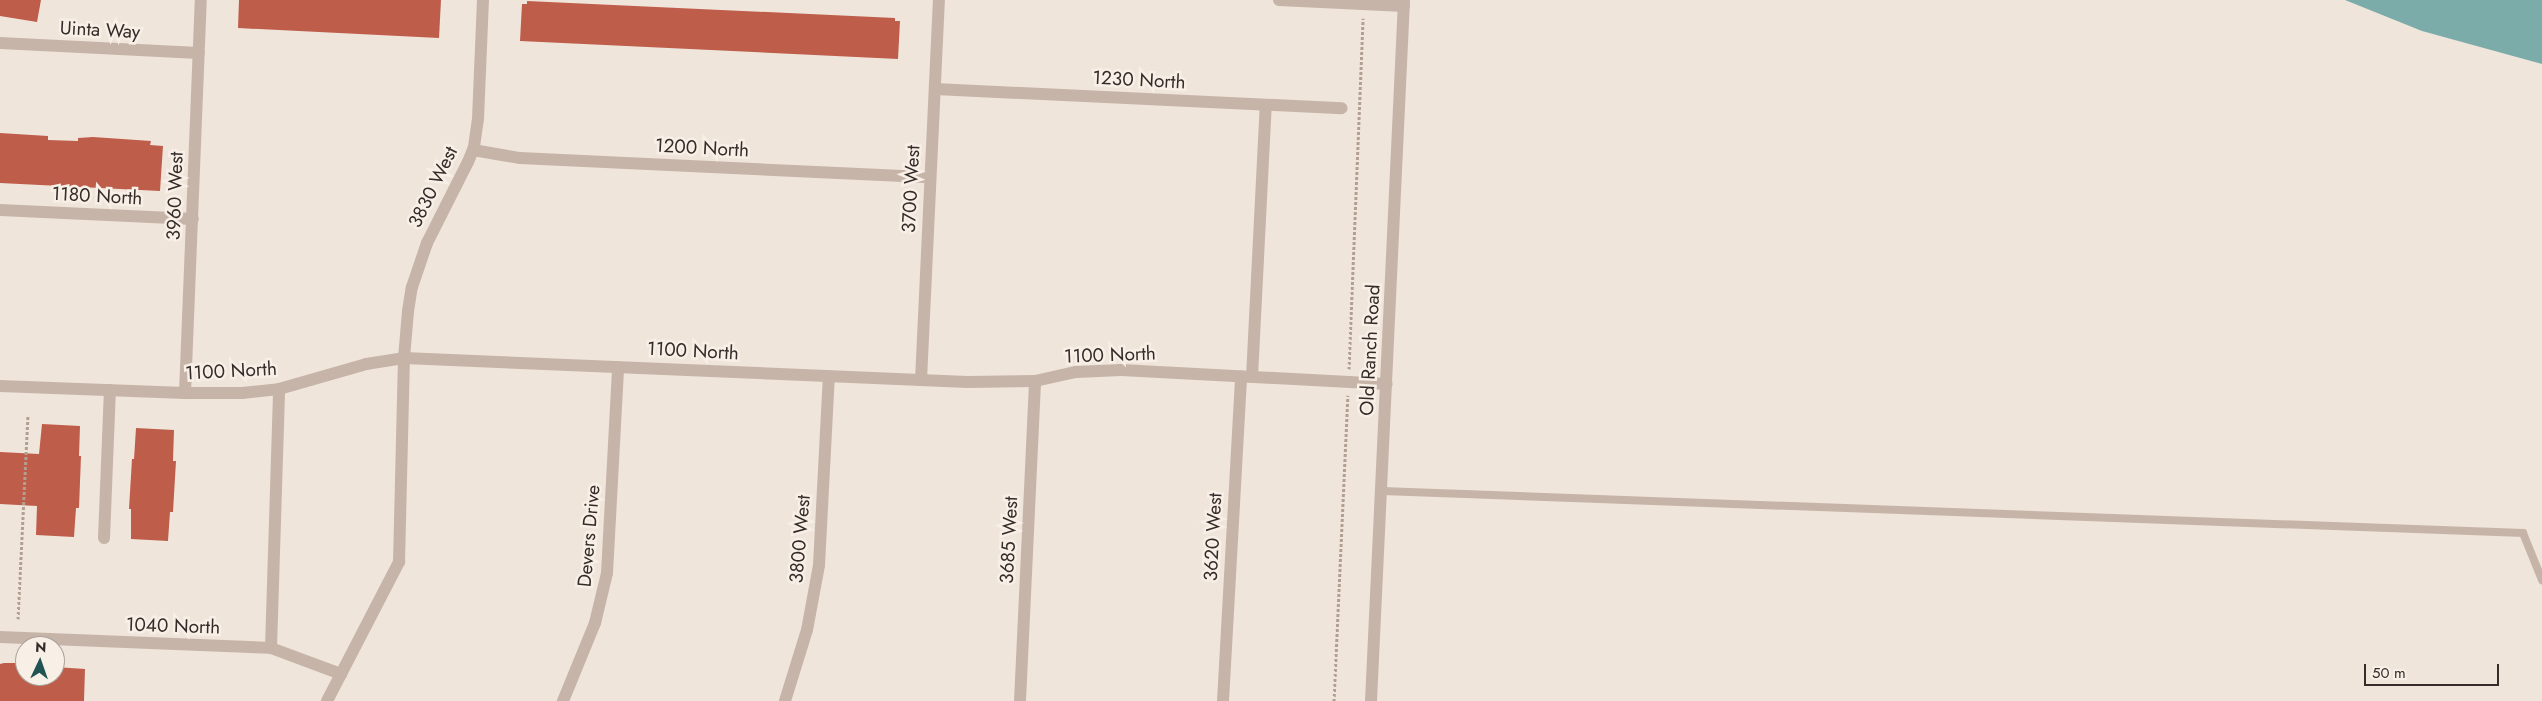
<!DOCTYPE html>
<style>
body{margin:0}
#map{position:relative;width:2542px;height:701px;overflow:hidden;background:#f0e5db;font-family:Jost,sans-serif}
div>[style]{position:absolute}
.water>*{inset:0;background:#7cacaa}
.building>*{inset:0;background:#bf5d4b}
.path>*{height:3px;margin-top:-1.5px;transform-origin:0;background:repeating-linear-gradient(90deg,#b39e92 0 2.5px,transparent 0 5px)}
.service>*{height:8px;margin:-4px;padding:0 4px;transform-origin:4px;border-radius:4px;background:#c7b4a8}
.minor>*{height:12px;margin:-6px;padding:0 6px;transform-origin:6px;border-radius:6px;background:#c7b4a8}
.tertiary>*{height:12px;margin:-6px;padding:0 6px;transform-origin:6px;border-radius:6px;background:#c7b4a8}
span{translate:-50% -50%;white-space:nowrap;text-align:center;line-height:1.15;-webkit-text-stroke:5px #f8efe7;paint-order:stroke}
.street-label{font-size:19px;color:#352b28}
.north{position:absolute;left:15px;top:636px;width:50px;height:50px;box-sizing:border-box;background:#f8efe7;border:1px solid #aaa19b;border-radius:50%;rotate:3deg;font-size:14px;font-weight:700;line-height:20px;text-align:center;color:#352b28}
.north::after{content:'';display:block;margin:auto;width:18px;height:22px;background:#205453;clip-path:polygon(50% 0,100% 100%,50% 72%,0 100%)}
.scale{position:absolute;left:2364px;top:664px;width:135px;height:22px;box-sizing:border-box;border:2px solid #352b28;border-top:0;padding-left:6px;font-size:15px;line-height:18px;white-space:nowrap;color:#352b28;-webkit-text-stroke:4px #f8efe7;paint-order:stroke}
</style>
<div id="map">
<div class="water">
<div style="clip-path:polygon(2345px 0,2542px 0,2542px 64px,2422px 31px)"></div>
</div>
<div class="building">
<div style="clip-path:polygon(0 0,41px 0,37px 22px,0 16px)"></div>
<div style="clip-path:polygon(239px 0,441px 0,439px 38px,238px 28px)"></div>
<div style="clip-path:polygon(527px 1px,895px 18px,895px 21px,900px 21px,898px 59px,520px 41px,522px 4px,527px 4px)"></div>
<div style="clip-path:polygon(0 133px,48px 136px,48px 140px,78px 141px,78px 138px,93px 137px,151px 141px,150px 145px,163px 146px,160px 191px,0 183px)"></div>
<div style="clip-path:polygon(42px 424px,80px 426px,79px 456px,81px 456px,79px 508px,76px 508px,74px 537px,36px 535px,37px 506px,0 504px,0 452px,39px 454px)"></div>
<div style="clip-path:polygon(136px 428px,174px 430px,173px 461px,176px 461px,173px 512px,170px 512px,168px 541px,131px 539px,131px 509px,129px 509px,132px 459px,134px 459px)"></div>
<div style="clip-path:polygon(4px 663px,25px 663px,25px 676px,55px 676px,55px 667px,85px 669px,84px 701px,0 701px,0 664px)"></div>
</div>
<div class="path">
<div style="left:1349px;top:369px;width:351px;rotate:-87.7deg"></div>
<div style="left:18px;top:619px;width:204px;rotate:-87.2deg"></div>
<div style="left:1334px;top:701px;width:306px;rotate:-87.4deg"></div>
</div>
<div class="service">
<div style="left:1382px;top:491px;width:1142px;rotate:2.11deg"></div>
<div style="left:2523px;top:533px;width:51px;rotate:68deg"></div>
</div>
<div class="minor">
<div style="left:1279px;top:0;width:125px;rotate:2.7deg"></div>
<div style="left:0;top:43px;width:199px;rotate:2.9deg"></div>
<div style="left:935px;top:89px;width:407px;rotate:2.7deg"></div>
<div style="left:473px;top:150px;width:48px;rotate:9.7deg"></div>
<div style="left:520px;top:158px;width:410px;rotate:2.7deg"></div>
<div style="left:0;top:210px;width:193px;rotate:2.7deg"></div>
<div style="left:1252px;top:377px;width:272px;rotate:-87.1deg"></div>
<div style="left:921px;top:380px;width:380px;rotate:-87.3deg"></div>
<div style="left:0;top:386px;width:185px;rotate:2.2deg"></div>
<div style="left:185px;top:393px;width:57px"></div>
<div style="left:242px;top:393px;width:37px;rotate:-6deg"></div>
<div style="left:279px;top:389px;width:91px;rotate:-16deg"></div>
<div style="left:366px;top:364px;width:38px;rotate:-9deg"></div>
<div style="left:404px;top:358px;width:564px;rotate:2.44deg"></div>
<div style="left:967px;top:382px;width:68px;rotate:-0.8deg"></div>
<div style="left:1035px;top:381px;width:42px;rotate:-12.4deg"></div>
<div style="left:1076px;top:372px;width:45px;rotate:-2.5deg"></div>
<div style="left:1121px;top:370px;width:266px;rotate:3deg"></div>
<div style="left:185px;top:393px;width:393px;rotate:-87.7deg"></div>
<div style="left:104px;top:538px;width:148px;rotate:-87.7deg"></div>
<div style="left:0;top:637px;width:271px;rotate:2.3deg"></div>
<div style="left:271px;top:648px;width:75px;rotate:20.4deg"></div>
<div style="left:271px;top:648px;width:259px;rotate:-88.2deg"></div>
<div style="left:327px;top:701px;width:157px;rotate:-62.6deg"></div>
<div style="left:399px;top:562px;width:204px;rotate:-88.6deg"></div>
<div style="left:404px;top:358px;width:47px;rotate:-85.1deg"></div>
<div style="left:408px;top:311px;width:24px;rotate:-81deg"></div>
<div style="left:412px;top:287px;width:46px;rotate:-71.2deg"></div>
<div style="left:427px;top:243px;width:91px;rotate:-63.2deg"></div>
<div style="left:468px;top:162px;width:16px;rotate:-68deg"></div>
<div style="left:474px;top:147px;width:28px;rotate:-82deg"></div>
<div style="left:478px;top:119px;width:119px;rotate:-87.6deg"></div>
<div style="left:563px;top:701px;width:84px;rotate:-67.7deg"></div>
<div style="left:595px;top:623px;width:51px;rotate:-76.5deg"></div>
<div style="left:607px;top:573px;width:206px;rotate:-86.9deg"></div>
<div style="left:785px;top:701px;width:74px;rotate:-72.8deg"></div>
<div style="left:807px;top:630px;width:66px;rotate:-79.5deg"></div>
<div style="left:819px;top:565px;width:189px;rotate:-87deg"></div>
<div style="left:1020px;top:701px;width:320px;rotate:-87.3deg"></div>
<div style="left:1223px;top:701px;width:325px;rotate:-86.8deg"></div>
</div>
<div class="tertiary">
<div style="left:1371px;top:701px;width:702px;rotate:-87.3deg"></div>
</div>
<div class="street-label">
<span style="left:100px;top:30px;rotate:3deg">Uinta Way</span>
<span style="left:1139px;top:80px;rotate:3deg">1230 North</span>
<span style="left:702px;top:148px;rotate:3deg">1200 North</span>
<span style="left:433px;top:187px;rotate:-64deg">3830 West</span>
<span style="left:911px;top:189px;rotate:-87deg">3700 West</span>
<span style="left:97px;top:196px;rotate:3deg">1180 North</span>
<span style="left:175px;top:196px;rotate:-88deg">3960 West</span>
<span style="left:1370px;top:350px;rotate:-87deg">Old Ranch Road</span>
<span style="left:693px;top:351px;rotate:3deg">1100 North</span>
<span style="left:1110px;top:355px;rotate:-2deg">1100 North</span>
<span style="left:231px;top:371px;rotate:-3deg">1100 North</span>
<span style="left:589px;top:536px;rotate:-85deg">Devers Drive</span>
<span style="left:1213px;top:537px;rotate:-87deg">3620 West</span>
<span style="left:800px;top:539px;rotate:-85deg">3800 West</span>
<span style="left:1009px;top:540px;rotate:-87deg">3685 West</span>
<span style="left:173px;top:626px;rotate:2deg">1040 North</span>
</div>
<div class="north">N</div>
<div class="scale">50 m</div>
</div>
